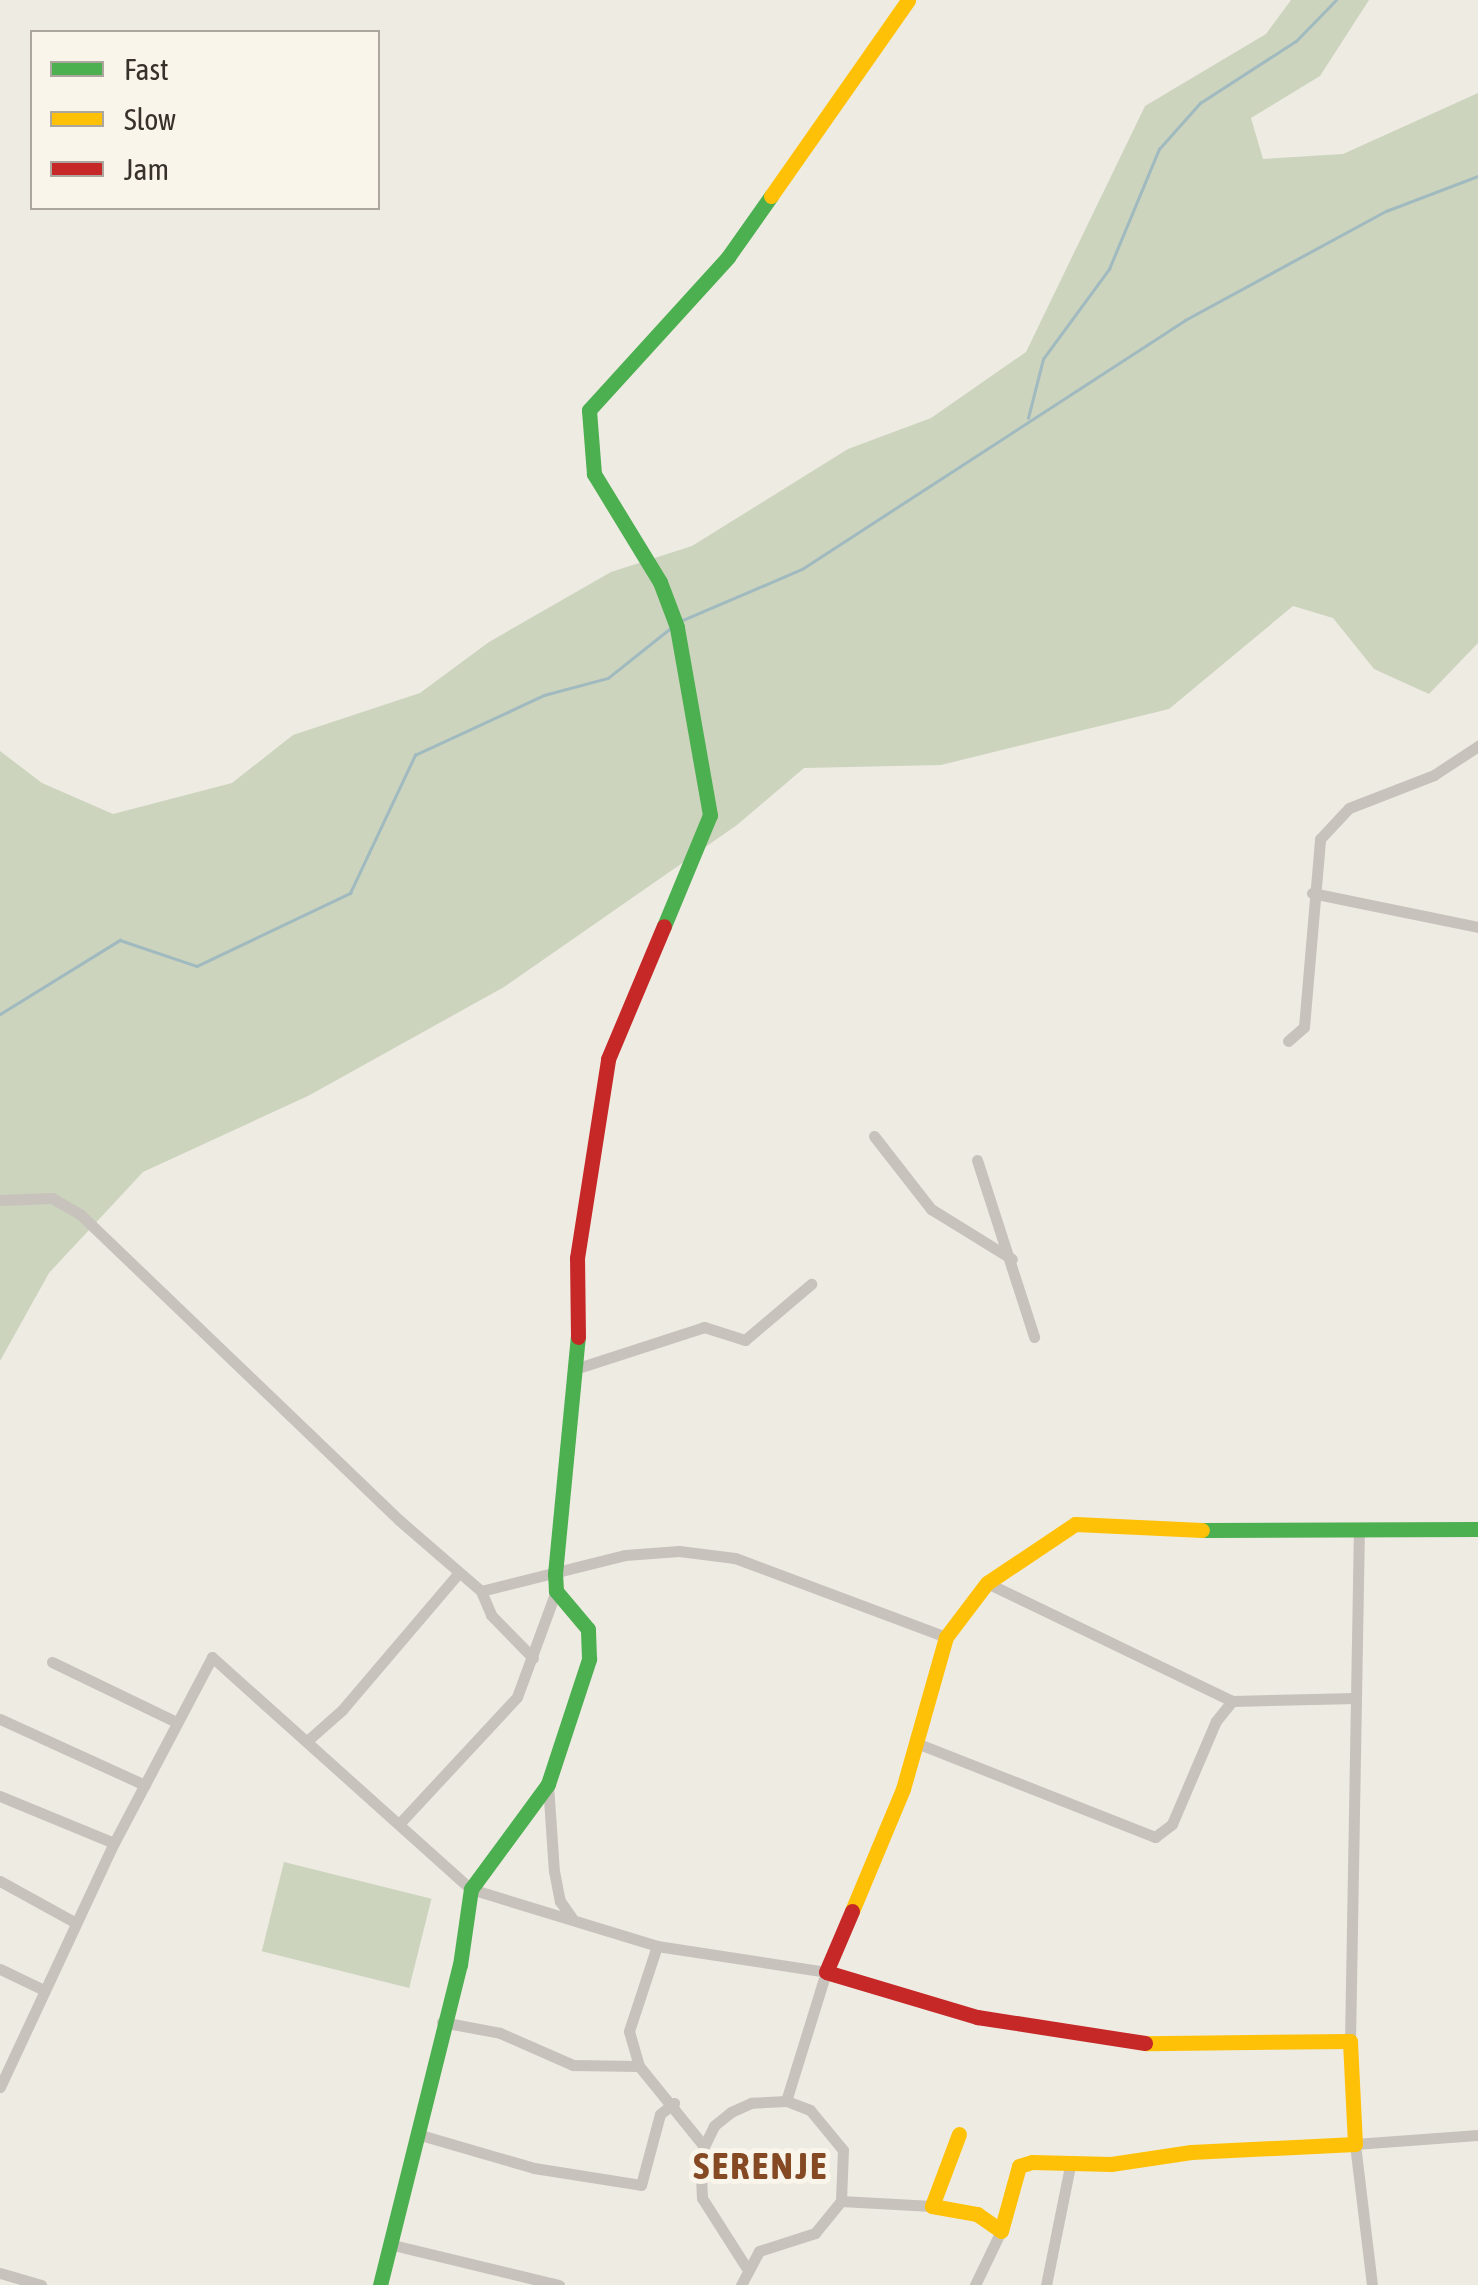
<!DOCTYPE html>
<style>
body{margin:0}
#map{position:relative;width:1478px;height:2285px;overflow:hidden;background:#eeebe3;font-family:"Asap Condensed",sans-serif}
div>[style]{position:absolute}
.green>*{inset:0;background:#ccd4be;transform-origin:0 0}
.stream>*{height:2.5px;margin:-1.25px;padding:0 1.25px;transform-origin:1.25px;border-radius:1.25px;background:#a0babf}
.street>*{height:11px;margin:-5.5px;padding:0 5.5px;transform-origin:5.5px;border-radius:5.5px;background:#c7c2bb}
.fast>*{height:15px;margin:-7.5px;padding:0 7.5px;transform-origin:7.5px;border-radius:7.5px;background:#4caf50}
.slow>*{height:15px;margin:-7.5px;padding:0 7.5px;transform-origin:7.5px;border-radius:7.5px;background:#ffc107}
.jam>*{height:15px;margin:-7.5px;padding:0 7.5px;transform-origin:7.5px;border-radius:7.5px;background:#c62828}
span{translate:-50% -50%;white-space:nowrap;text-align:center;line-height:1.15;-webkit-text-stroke:10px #faf5eb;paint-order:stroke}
.district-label{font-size:38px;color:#854a24;font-weight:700;letter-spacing:2.5px}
.legend{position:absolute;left:30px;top:30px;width:350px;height:180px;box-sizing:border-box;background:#faf5eb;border:2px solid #aca69e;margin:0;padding:12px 18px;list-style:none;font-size:30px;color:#38302a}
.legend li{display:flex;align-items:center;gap:20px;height:50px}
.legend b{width:50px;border:2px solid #aca69e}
</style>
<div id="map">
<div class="green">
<div style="clip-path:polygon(1291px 0,1369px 0,1320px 76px,1251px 118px,1263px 159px,1343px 154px,1478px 93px,1478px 643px,1429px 694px,1374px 669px,1333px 618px,1293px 606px,1169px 709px,941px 765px,804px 768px,737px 825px,504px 987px,308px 1096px,143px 1172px,49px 1273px,0 1361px,0 751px,42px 783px,113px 814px,232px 783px,293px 735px,420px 693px,489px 642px,611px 572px,692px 546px,848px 449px,931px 418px,1026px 352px,1145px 106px,1266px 34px)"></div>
<div style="left:284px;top:1862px;width:152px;height:92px;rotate:14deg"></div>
</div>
<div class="stream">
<div style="left:1028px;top:418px;width:61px;rotate:-75.7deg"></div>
<div style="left:1043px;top:359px;width:112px;rotate:-53.7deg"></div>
<div style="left:1109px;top:269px;width:130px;rotate:-67.4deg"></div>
<div style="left:1159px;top:149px;width:62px;rotate:-48.3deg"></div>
<div style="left:1200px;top:103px;width:114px;rotate:-32.9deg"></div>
<div style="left:1296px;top:41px;width:57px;rotate:-45.7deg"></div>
<div style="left:683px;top:620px;width:129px;rotate:-23.2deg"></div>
<div style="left:802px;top:569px;width:457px;rotate:-33deg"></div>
<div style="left:1185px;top:320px;width:229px;rotate:-28.5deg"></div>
<div style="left:1386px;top:211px;width:98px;rotate:-20.8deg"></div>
<div style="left:0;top:1014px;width:141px;rotate:-31.7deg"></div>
<div style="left:120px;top:940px;width:81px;rotate:18.7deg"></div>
<div style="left:197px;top:966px;width:170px;rotate:-25.5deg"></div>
<div style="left:350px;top:893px;width:153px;rotate:-64.8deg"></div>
<div style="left:415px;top:755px;width:142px;rotate:-24.9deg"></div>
<div style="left:544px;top:695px;width:66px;rotate:-14.9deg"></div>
<div style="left:608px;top:678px;width:82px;rotate:-38.6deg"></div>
</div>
<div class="street">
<div style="left:1312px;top:893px;width:169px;rotate:11.6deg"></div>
<div style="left:1288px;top:1041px;width:21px;rotate:-41deg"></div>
<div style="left:1304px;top:1027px;width:189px;rotate:-85.1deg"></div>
<div style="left:1320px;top:839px;width:42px;rotate:-46.9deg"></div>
<div style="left:1349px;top:808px;width:91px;rotate:-21.2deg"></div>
<div style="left:1434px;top:775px;width:53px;rotate:-33.4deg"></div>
<div style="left:874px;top:1136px;width:93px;rotate:52deg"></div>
<div style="left:931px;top:1209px;width:95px;rotate:31.7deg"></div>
<div style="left:977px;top:1160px;width:186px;rotate:72.1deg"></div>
<div style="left:0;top:1200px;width:52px;rotate:-2.2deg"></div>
<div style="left:52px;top:1198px;width:34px;rotate:30deg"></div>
<div style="left:81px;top:1215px;width:441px;rotate:43.8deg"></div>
<div style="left:399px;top:1520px;width:108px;rotate:40.9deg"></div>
<div style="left:481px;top:1591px;width:148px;rotate:-14deg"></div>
<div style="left:625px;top:1555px;width:54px;rotate:-4.2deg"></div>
<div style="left:679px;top:1551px;width:56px;rotate:7.1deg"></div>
<div style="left:735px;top:1558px;width:225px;rotate:20.5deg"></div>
<div style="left:578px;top:1368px;width:133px;rotate:-18deg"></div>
<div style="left:704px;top:1327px;width:43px;rotate:17.6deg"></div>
<div style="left:745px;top:1340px;width:87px;rotate:-40.3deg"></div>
<div style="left:987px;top:1583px;width:272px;rotate:25.7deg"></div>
<div style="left:481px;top:1591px;width:26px;rotate:67deg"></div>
<div style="left:491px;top:1615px;width:60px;rotate:45.7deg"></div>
<div style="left:52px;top:1662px;width:138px;rotate:25.8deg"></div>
<div style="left:1356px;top:1698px;width:168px;rotate:-89deg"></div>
<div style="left:0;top:1719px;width:159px;rotate:24.5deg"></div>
<div style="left:307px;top:1741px;width:47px;rotate:-41.5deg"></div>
<div style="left:342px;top:1710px;width:177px;rotate:-49.6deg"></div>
<div style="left:919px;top:1744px;width:254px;rotate:21.5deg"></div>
<div style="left:1155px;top:1837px;width:21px;rotate:-37deg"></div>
<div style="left:1172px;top:1824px;width:112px;rotate:-66.9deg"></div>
<div style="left:1216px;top:1721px;width:26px;rotate:-51deg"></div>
<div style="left:1232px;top:1701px;width:124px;rotate:-1.4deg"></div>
<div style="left:1356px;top:1698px;width:343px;rotate:91deg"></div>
<div style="left:548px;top:1784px;width:87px;rotate:86.1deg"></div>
<div style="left:554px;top:1871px;width:31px;rotate:79deg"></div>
<div style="left:560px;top:1901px;width:21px;rotate:55deg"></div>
<div style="left:0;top:1796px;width:123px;rotate:22.4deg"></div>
<div style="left:399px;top:1824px;width:173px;rotate:-47.1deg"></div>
<div style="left:517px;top:1697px;width:113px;rotate:-69.8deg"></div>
<div style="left:0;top:1881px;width:87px;rotate:28.9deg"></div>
<div style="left:0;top:1969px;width:49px;rotate:25.5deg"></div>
<div style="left:442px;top:2022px;width:59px;rotate:10.7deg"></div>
<div style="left:500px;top:2033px;width:80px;rotate:23.7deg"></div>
<div style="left:573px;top:2065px;width:66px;rotate:0.9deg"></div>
<div style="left:639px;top:2066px;width:102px;rotate:51deg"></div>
<div style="left:639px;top:2066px;width:36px;rotate:-106deg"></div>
<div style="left:629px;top:2031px;width:89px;rotate:-71.8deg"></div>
<div style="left:0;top:2087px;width:269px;rotate:-65deg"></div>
<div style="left:114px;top:1843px;width:210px;rotate:-62.2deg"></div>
<div style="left:212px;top:1657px;width:348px;rotate:41.9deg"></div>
<div style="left:471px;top:1889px;width:195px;rotate:17deg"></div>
<div style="left:657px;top:1946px;width:171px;rotate:8.7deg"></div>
<div style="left:826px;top:1972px;width:135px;rotate:107.2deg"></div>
<div style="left:417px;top:2134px;width:122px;rotate:16.2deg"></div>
<div style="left:534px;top:2168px;width:108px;rotate:9deg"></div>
<div style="left:641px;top:2185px;width:73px;rotate:-75deg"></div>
<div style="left:660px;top:2114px;width:18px;rotate:-38deg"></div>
<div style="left:841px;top:2201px;width:91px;rotate:3.1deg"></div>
<div style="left:389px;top:2244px;width:175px;rotate:13.6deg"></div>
<div style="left:0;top:2273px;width:43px;rotate:16.3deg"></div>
<div style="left:741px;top:2285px;width:38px;rotate:-62deg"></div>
<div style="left:759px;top:2251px;width:59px;rotate:-17.8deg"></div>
<div style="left:815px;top:2233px;width:41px;rotate:-50.9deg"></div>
<div style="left:841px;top:2201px;width:51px;rotate:-87.8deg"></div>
<div style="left:843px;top:2150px;width:52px;rotate:-129.5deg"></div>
<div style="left:810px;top:2110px;width:26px;rotate:-159deg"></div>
<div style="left:786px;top:2101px;width:35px;rotate:177deg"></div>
<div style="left:751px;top:2103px;width:22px;rotate:156deg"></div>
<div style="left:731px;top:2112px;width:22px;rotate:141deg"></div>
<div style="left:714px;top:2126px;width:32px;rotate:116deg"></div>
<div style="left:700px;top:2155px;width:43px;rotate:87.3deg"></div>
<div style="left:702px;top:2198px;width:82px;rotate:57.5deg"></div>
<div style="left:975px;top:2285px;width:60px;rotate:-64.3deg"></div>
<div style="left:1046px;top:2285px;width:126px;rotate:-78.6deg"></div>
<div style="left:1372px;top:2285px;width:142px;rotate:-96.9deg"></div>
<div style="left:1355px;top:2144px;width:123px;rotate:-4.2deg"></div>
</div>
<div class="fast">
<div style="left:664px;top:926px;width:120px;rotate:-67.5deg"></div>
<div style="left:710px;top:815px;width:191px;rotate:-100deg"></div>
<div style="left:677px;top:627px;width:48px;rotate:-110.7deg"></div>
<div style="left:660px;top:582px;width:127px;rotate:-121.4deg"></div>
<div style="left:594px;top:474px;width:64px;rotate:-94.5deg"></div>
<div style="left:589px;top:410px;width:207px;rotate:-47.7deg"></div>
<div style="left:728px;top:257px;width:75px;rotate:-54.8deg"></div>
<div style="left:1202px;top:1530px;width:276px;rotate:-0.2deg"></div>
<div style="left:380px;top:2285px;width:330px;rotate:-76deg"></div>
<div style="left:460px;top:1965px;width:77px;rotate:-81.8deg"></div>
<div style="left:471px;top:1889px;width:130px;rotate:-53.7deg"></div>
<div style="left:548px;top:1784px;width:132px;rotate:-71.8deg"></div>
<div style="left:589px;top:1659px;width:30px;rotate:-92deg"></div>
<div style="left:588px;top:1629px;width:50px;rotate:-130.1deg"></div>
<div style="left:556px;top:1591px;width:17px;rotate:-93deg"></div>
<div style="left:555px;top:1574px;width:238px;rotate:-84.5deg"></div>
</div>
<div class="slow">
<div style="left:771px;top:196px;width:239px;rotate:-55deg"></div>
<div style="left:852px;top:1911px;width:132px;rotate:-67.3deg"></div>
<div style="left:903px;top:1789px;width:158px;rotate:-74.2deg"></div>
<div style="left:946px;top:1637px;width:68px;rotate:-52.8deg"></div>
<div style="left:987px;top:1583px;width:106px;rotate:-33.8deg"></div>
<div style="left:1075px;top:1524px;width:127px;rotate:2.7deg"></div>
<div style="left:959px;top:2134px;width:77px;rotate:110.6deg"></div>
<div style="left:932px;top:2206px;width:46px;rotate:10.1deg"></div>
<div style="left:977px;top:2214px;width:29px;rotate:35deg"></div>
<div style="left:1001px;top:2231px;width:67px;rotate:-74.5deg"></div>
<div style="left:1019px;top:2166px;width:14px;rotate:-17deg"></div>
<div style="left:1032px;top:2162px;width:79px;rotate:1.5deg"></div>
<div style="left:1111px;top:2164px;width:81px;rotate:-8.5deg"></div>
<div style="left:1191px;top:2152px;width:164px;rotate:-2.8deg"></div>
<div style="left:1355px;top:2144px;width:103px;rotate:-92.8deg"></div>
<div style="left:1350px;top:2041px;width:205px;rotate:179.4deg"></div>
</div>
<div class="jam">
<div style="left:578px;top:1337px;width:79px;rotate:-90.7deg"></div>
<div style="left:577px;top:1258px;width:201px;rotate:-81.1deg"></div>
<div style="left:608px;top:1059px;width:144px;rotate:-67.2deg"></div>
<div style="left:852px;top:1911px;width:66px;rotate:113.1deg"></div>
<div style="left:826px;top:1972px;width:158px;rotate:16.6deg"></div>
<div style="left:977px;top:2017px;width:170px;rotate:8.8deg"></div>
</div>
<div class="district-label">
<span style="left:761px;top:2166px">SERENJE</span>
</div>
<ul class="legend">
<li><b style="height:12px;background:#4caf50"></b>Fast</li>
<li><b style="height:12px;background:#ffc107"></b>Slow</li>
<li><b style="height:12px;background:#c62828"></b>Jam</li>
</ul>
</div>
